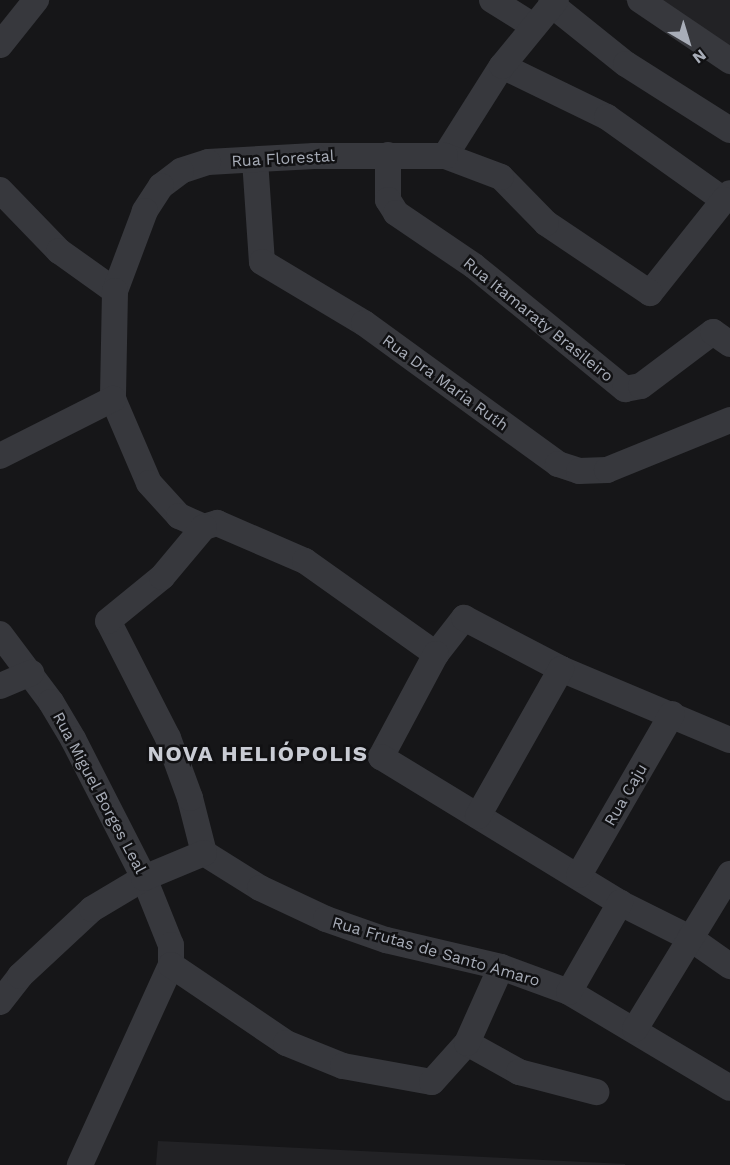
<!DOCTYPE html>
<meta charset="utf-8">
<style>
body{margin:0}
#map{position:relative;width:730px;height:1165px;overflow:hidden;background:#161618;font-family:"Work Sans",sans-serif}
div>[style]{position:absolute}
.built>*{inset:0;background:#222225}
.minor>*{height:26px;margin:-13px;padding:0 13px;transform-origin:13px;border-radius:13px;background:#37383d}
span{translate:-50% -50%;white-space:nowrap;text-align:center;line-height:1.15;-webkit-text-stroke:5px #111113;paint-order:stroke}
.street-label{font-size:16px;color:#a8adb8}
.district-label{font-size:22px;color:#c9ccd4;font-weight:700;letter-spacing:1.5px}
.north{position:absolute;left:658px;top:12px;width:60px;height:60px;-webkit-text-stroke:4px #111113;paint-order:stroke;rotate:142deg;font-size:16px;font-weight:700;line-height:24px;text-align:center;color:#a8adb8}
.north::after{content:'';display:block;margin:auto;width:21px;height:27px;background:#a8adb8;clip-path:polygon(50% 0,100% 100%,50% 72%,0 100%)}
</style>
<div id="map">
<div class="built">
<div style="clip-path:polygon(625px 0,730px 0,730px 72px)"></div>
<div style="clip-path:polygon(158px 1141px,625px 1164px,625px 1165px,156px 1165px)"></div>
</div>
<div class="minor">
<div style="left:492px;top:0;width:47px;rotate:32deg"></div>
<div style="left:640px;top:0;width:109px;rotate:34.1deg"></div>
<div style="left:551px;top:4px;width:96px;rotate:38.7deg"></div>
<div style="left:626px;top:64px;width:123px;rotate:32.4deg"></div>
<div style="left:0;top:45px;width:58px;rotate:-51.3deg"></div>
<div style="left:502px;top:66px;width:117px;rotate:25.9deg"></div>
<div style="left:607px;top:117px;width:143px;rotate:35.4deg"></div>
<div style="left:724px;top:200px;width:9px;rotate:-49deg"></div>
<div style="left:388px;top:155px;width:45px;rotate:90deg"></div>
<div style="left:388px;top:200px;width:15px;rotate:58deg"></div>
<div style="left:396px;top:213px;width:94px;rotate:34.2deg"></div>
<div style="left:474px;top:266px;width:195px;rotate:39.2deg"></div>
<div style="left:625px;top:389px;width:16px;rotate:-11deg"></div>
<div style="left:641px;top:386px;width:90px;rotate:-36.9deg"></div>
<div style="left:713px;top:332px;width:21px;rotate:35deg"></div>
<div style="left:445px;top:156px;width:107px;rotate:-57.7deg"></div>
<div style="left:502px;top:66px;width:85px;rotate:-50.7deg"></div>
<div style="left:255px;top:160px;width:102px;rotate:86.1deg"></div>
<div style="left:262px;top:262px;width:119px;rotate:30.9deg"></div>
<div style="left:364px;top:323px;width:240px;rotate:36deg"></div>
<div style="left:558px;top:464px;width:22px;rotate:18deg"></div>
<div style="left:579px;top:471px;width:28px;rotate:-2deg"></div>
<div style="left:607px;top:470px;width:133px;rotate:-22.1deg"></div>
<div style="left:0;top:190px;width:85px;rotate:46deg"></div>
<div style="left:59px;top:251px;width:69px;rotate:35.5deg"></div>
<div style="left:724px;top:200px;width:119px;rotate:128.5deg"></div>
<div style="left:650px;top:293px;width:125px;rotate:-146.1deg"></div>
<div style="left:546px;top:223px;width:64px;rotate:-134.4deg"></div>
<div style="left:501px;top:177px;width:60px;rotate:-159.4deg"></div>
<div style="left:445px;top:156px;width:131px;rotate:180deg"></div>
<div style="left:314px;top:156px;width:106px;rotate:176.8deg"></div>
<div style="left:208px;top:162px;width:28px;rotate:162deg"></div>
<div style="left:181px;top:171px;width:25px;rotate:143deg"></div>
<div style="left:161px;top:186px;width:30px;rotate:123deg"></div>
<div style="left:145px;top:211px;width:85px;rotate:110.6deg"></div>
<div style="left:115px;top:291px;width:108px;rotate:91.1deg"></div>
<div style="left:113px;top:399px;width:91px;rotate:66.8deg"></div>
<div style="left:149px;top:483px;width:45px;rotate:47.7deg"></div>
<div style="left:179px;top:516px;width:27px;rotate:24deg"></div>
<div style="left:204px;top:527px;width:14px;rotate:-17deg"></div>
<div style="left:217px;top:523px;width:96px;rotate:23.4deg"></div>
<div style="left:305px;top:561px;width:161px;rotate:35.4deg"></div>
<div style="left:436px;top:654px;width:46px;rotate:-52.1deg"></div>
<div style="left:464px;top:618px;width:110px;rotate:27.7deg"></div>
<div style="left:561px;top:669px;width:183px;rotate:22.8deg"></div>
<div style="left:0;top:456px;width:127px;rotate:-26.8deg"></div>
<div style="left:0;top:634px;width:85px;rotate:53.1deg"></div>
<div style="left:51px;top:702px;width:43px;rotate:59.3deg"></div>
<div style="left:73px;top:739px;width:156px;rotate:62.9deg"></div>
<div style="left:144px;top:878px;width:72px;rotate:68.1deg"></div>
<div style="left:171px;top:945px;width:20px;rotate:90deg"></div>
<div style="left:171px;top:965px;width:220px;rotate:114.5deg"></div>
<div style="left:436px;top:654px;width:117px;rotate:118.1deg"></div>
<div style="left:381px;top:757px;width:280px;rotate:31.4deg"></div>
<div style="left:620px;top:903px;width:78px;rotate:26.6deg"></div>
<div style="left:690px;top:938px;width:49px;rotate:35deg"></div>
<div style="left:0;top:686px;width:34px;rotate:-23deg"></div>
<div style="left:478px;top:816px;width:169px;rotate:-60.5deg"></div>
<div style="left:204px;top:853px;width:66px;rotate:32deg"></div>
<div style="left:260px;top:888px;width:73px;rotate:25.2deg"></div>
<div style="left:326px;top:919px;width:64px;rotate:19.3deg"></div>
<div style="left:386px;top:940px;width:118px;rotate:13.2deg"></div>
<div style="left:501px;top:967px;width:72px;rotate:20.2deg"></div>
<div style="left:569px;top:992px;width:187px;rotate:30.8deg"></div>
<div style="left:204px;top:853px;width:57px;rotate:-104.3deg"></div>
<div style="left:190px;top:798px;width:64px;rotate:-110.1deg"></div>
<div style="left:168px;top:738px;width:131px;rotate:-117.1deg"></div>
<div style="left:108px;top:621px;width:70px;rotate:-39.2deg"></div>
<div style="left:162px;top:577px;width:65px;rotate:-50deg"></div>
<div style="left:579px;top:875px;width:186px;rotate:-60deg"></div>
<div style="left:171px;top:965px;width:139px;rotate:34.1deg"></div>
<div style="left:286px;top:1043px;width:61px;rotate:22deg"></div>
<div style="left:343px;top:1066px;width:90px;rotate:10.2deg"></div>
<div style="left:432px;top:1082px;width:52px;rotate:-48.1deg"></div>
<div style="left:467px;top:1043px;width:60px;rotate:29.1deg"></div>
<div style="left:519px;top:1072px;width:80px;rotate:14.6deg"></div>
<div style="left:569px;top:992px;width:103px;rotate:-60.2deg"></div>
<div style="left:0;top:1002px;width:33px;rotate:-52deg"></div>
<div style="left:20px;top:976px;width:98px;rotate:-42.9deg"></div>
<div style="left:92px;top:909px;width:61px;rotate:-30.8deg"></div>
<div style="left:144px;top:878px;width:65px;rotate:-22.6deg"></div>
<div style="left:635px;top:1029px;width:182px;rotate:-58.5deg"></div>
<div style="left:467px;top:1043px;width:83px;rotate:-65.9deg"></div>
</div>
<div class="street-label">
<span style="left:283px;top:159px;rotate:-3deg">Rua Florestal</span>
<span style="left:538px;top:320px;rotate:39deg">Rua Itamaraty Brasileiro</span>
<span style="left:445px;top:383px;rotate:36deg">Rua Dra Maria Ruth</span>
<span style="left:99px;top:793px;rotate:62deg">Rua Miguel Borges Leal</span>
<span style="left:626px;top:795px;rotate:-60deg">Rua Caju</span>
<span style="left:436px;top:952px;rotate:16deg">Rua Frutas de Santo Amaro</span>
</div>
<div class="district-label">
<span style="left:258px;top:754px">NOVA HELIÓPOLIS</span>
</div>
<div class="north">N</div>
</div>
